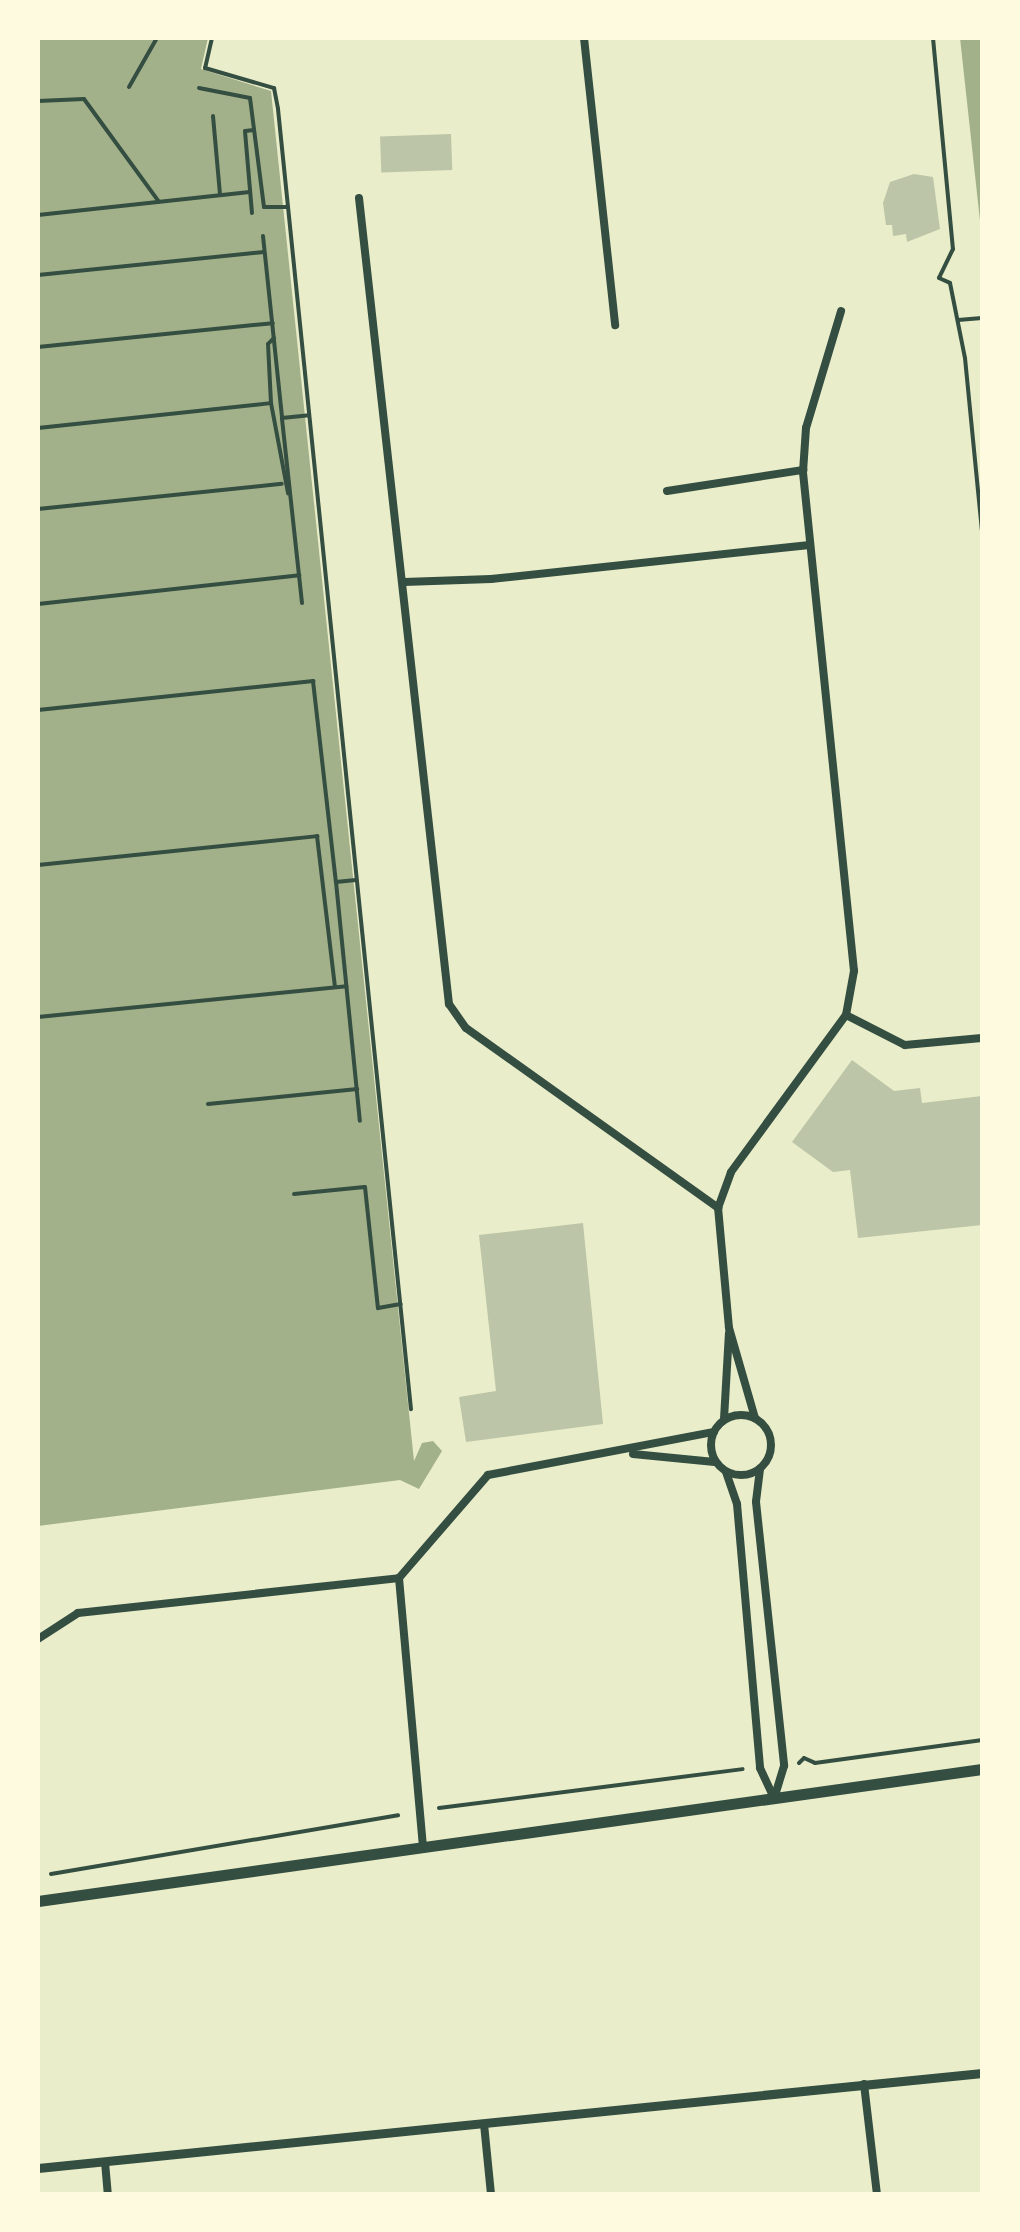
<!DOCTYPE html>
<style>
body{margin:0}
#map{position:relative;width:1020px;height:2232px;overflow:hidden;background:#e9edc9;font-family:Signika,sans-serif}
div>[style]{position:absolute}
.water>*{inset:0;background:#a3b18a}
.building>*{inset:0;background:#bcc5a7;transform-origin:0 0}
.path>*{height:4px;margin:-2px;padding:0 2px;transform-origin:2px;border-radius:2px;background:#344e41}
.minor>*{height:8px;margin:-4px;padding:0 4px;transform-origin:4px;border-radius:4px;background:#344e41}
.minor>.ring{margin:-4px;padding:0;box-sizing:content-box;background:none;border:8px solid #344e41;border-radius:50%}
.tertiary>*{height:9px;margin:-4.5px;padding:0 4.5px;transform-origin:4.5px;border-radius:4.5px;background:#344e41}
.primary>*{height:11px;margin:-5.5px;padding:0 5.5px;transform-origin:5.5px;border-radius:5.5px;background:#344e41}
span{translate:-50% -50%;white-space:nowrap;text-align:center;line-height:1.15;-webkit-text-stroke:8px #fefae0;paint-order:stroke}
.frame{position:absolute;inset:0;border:40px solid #fefae0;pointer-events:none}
</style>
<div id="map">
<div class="water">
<div style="clip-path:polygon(38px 38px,208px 38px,201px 69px,271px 91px,414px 1461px,422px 1443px,433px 1441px,442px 1451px,419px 1489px,400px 1480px,38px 1526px)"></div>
<div style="clip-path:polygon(960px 38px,982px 38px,982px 239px)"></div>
</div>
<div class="building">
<div style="left:451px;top:134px;width:36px;height:71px;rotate:88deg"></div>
<div style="clip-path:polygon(914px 174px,933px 177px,940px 229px,907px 242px,906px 234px,893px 236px,892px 225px,886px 225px,883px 203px,890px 182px)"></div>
<div style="clip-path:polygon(852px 1060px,894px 1091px,920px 1088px,922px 1103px,982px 1096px,982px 1225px,858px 1238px,850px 1170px,833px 1172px,792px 1142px)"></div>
<div style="clip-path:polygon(583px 1223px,603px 1424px,466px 1442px,459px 1397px,496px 1391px,479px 1235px)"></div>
</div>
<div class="path">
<div style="left:212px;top:38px;width:31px;rotate:103deg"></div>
<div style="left:205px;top:68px;width:72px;rotate:16.2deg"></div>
<div style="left:274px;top:88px;width:21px;rotate:79deg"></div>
<div style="left:278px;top:109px;width:1307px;rotate:84.16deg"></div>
<div style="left:933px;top:38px;width:212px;rotate:84.6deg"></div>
<div style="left:953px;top:249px;width:32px;rotate:116deg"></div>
<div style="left:939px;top:278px;width:12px;rotate:24deg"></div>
<div style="left:950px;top:283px;width:76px;rotate:78.7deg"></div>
<div style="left:965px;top:358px;width:174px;rotate:84.4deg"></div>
<div style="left:129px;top:87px;width:56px;rotate:-60.3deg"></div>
<div style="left:199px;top:88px;width:52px;rotate:11.1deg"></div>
<div style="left:250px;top:98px;width:110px;rotate:82.7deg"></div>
<div style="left:264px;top:207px;width:24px"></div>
<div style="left:38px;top:101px;width:46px;rotate:-2.5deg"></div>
<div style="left:84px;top:99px;width:127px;rotate:53.9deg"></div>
<div style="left:213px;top:116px;width:79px;rotate:84.9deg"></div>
<div style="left:252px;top:213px;width:82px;rotate:-94.9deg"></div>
<div style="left:245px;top:131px;width:9px;rotate:-6deg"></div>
<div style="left:38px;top:215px;width:213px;rotate:-6.2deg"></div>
<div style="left:263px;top:236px;width:183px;rotate:84deg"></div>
<div style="left:38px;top:275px;width:227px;rotate:-5.8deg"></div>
<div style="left:958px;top:320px;width:24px;rotate:-5deg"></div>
<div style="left:274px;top:338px;width:8px;rotate:135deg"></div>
<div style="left:268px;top:344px;width:59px;rotate:87.1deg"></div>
<div style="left:271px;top:403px;width:92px;rotate:79.3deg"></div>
<div style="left:38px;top:347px;width:236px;rotate:-5.8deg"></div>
<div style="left:38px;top:428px;width:234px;rotate:-6.1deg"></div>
<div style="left:38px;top:509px;width:245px;rotate:-5.9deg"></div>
<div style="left:302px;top:603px;width:186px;rotate:-96.2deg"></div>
<div style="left:282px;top:418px;width:27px;rotate:-6deg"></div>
<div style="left:38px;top:604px;width:263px;rotate:-6.3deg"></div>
<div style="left:38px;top:710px;width:277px;rotate:-6deg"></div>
<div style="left:313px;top:681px;width:202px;rotate:83.5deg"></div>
<div style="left:336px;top:882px;width:20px;rotate:-6deg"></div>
<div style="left:38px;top:865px;width:281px;rotate:-5.9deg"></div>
<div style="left:317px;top:836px;width:152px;rotate:83.2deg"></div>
<div style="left:336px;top:882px;width:240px;rotate:84.3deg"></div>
<div style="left:38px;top:1017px;width:310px;rotate:-5.7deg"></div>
<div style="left:208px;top:1104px;width:150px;rotate:-5.7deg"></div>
<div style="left:294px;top:1194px;width:71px;rotate:-5.6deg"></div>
<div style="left:365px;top:1187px;width:122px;rotate:83.9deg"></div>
<div style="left:378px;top:1308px;width:23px;rotate:-10deg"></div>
<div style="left:799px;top:1763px;width:7px;rotate:-45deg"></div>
<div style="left:804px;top:1758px;width:12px;rotate:24deg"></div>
<div style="left:815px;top:1763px;width:169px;rotate:-7.8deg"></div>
<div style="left:439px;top:1808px;width:306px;rotate:-7.3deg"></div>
<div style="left:51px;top:1874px;width:352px;rotate:-9.6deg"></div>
</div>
<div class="minor">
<div style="left:584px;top:38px;width:289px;rotate:83.8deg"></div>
<div style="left:359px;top:198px;width:811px;rotate:83.63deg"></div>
<div style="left:449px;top:1004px;width:29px;rotate:55deg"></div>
<div style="left:466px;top:1028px;width:310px;rotate:35.5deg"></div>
<div style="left:667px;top:491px;width:138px;rotate:-8.8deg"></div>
<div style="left:404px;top:582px;width:87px;rotate:-2deg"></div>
<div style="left:491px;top:579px;width:318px;rotate:-6.1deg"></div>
<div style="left:846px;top:1015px;width:66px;rotate:27deg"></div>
<div style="left:905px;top:1045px;width:77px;rotate:-5.2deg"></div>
<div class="ring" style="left:711px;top:1415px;width:52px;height:52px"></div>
<div style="left:755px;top:1418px;width:94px;rotate:-106.1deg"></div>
<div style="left:729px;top:1328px;width:121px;rotate:-95.2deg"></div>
<div style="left:718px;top:1208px;width:38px;rotate:-70deg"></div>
<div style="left:731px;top:1172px;width:195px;rotate:-53.8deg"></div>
<div style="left:846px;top:1015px;width:45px;rotate:-79.7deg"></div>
<div style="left:854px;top:971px;width:502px;rotate:-95.84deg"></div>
<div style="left:803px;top:472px;width:44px;rotate:-86.1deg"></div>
<div style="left:806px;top:428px;width:122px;rotate:-73.3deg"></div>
<div style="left:724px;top:1419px;width:86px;rotate:-86.7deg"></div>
<div style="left:633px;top:1454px;width:82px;rotate:5.6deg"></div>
<div style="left:760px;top:1469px;width:33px;rotate:97deg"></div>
<div style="left:756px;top:1502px;width:265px;rotate:83.9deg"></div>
<div style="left:784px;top:1766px;width:34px;rotate:107deg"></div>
<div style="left:726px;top:1472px;width:34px;rotate:71deg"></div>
<div style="left:737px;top:1504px;width:265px;rotate:85deg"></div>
<div style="left:760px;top:1768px;width:33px;rotate:65deg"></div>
<div style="left:399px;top:1578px;width:270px;rotate:84.9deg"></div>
<div style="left:38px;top:1639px;width:48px;rotate:-33deg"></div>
<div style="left:78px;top:1613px;width:323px;rotate:-6.2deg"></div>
<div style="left:399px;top:1578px;width:136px;rotate:-49.2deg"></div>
<div style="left:488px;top:1475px;width:230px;rotate:-10.8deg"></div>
<div style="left:864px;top:2084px;width:111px;rotate:83.3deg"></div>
<div style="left:484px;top:2124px;width:70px;rotate:84.3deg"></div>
<div style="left:105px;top:2162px;width:32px;rotate:85deg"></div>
</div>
<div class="tertiary">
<div style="left:38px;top:2168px;width:949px;rotate:-5.75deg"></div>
</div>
<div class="primary">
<div style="left:38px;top:1901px;width:953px;rotate:-7.96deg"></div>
</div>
<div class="frame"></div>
</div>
